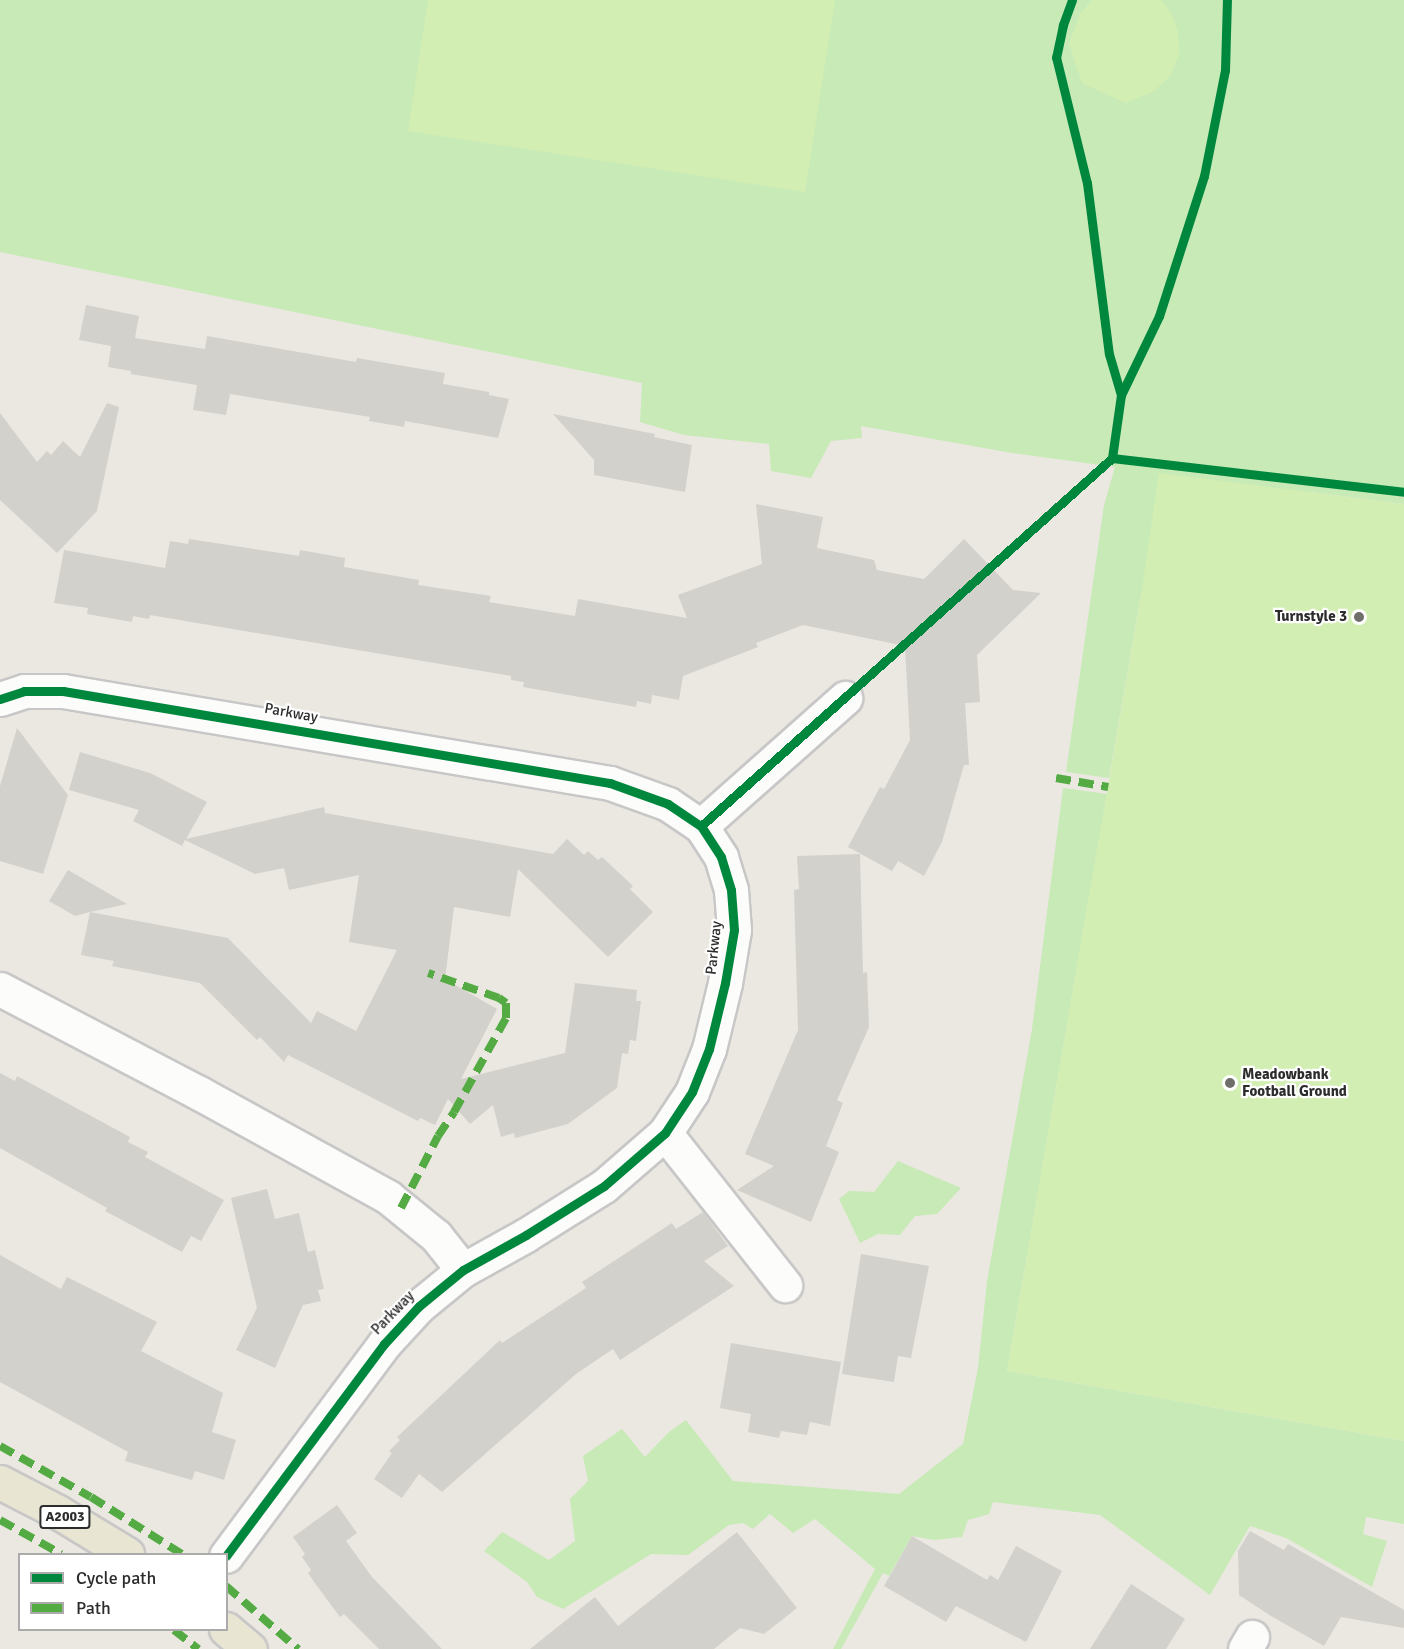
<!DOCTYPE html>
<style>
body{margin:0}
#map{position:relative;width:1404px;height:1649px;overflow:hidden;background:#ebe8e1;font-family:Signika,sans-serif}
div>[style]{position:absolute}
.green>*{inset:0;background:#c7eab6}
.pitch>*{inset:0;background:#d3eeb3}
.building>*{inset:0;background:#d3d1cc}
.roads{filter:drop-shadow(2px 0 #c8c7c7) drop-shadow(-2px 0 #c8c7c7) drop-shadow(0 2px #c8c7c7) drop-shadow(0 -2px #c8c7c7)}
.minor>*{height:33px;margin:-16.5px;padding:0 16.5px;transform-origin:16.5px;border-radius:16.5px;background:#fcfcfa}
.major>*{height:33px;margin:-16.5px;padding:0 16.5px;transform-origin:16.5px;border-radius:16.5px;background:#e8e5d3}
.quiet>*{height:8px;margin-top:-4px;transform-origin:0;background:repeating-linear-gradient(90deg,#54ab44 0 15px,transparent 0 23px)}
.cycleway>*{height:9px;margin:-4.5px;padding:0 4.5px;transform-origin:4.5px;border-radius:4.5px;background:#00873e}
.dots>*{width:16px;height:16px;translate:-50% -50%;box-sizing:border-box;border:3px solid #fff;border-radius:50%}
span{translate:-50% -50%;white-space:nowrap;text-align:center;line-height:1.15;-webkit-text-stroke:4.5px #fff;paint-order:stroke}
.shield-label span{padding:2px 4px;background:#fff;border:2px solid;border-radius:4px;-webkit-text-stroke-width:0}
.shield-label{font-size:14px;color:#2c2c2c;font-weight:700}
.poi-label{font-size:15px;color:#2c2c2c;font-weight:700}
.right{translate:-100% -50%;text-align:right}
.left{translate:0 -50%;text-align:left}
.street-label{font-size:15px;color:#2c2c2c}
.legend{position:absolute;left:18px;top:1553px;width:210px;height:78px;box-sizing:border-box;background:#fff;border:2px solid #ababab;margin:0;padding:8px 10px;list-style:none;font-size:18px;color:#2c2c2c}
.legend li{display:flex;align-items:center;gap:12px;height:30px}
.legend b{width:30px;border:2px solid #ababab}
</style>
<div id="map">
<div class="green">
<div style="clip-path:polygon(0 0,1404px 0,1404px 504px,1310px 492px,1142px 589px,1109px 778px,1066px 772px,1104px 505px,1115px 467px,1006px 452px,861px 426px,862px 438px,831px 441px,811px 478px,771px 471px,769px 444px,684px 435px,640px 422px,642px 383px,0 252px)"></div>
<div style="clip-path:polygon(1063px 788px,1107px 794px,1007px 1371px,1404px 1441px,1404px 1524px,1366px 1517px,1363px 1534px,1387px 1541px,1372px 1587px,1286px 1538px,1250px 1526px,1210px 1595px,1100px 1515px,993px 1502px,989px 1514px,968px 1520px,962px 1537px,934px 1540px,912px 1536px,889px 1576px,883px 1573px,841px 1649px,833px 1649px,875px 1569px,815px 1519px,793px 1533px,770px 1514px,753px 1529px,743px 1523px,729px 1525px,688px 1555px,651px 1554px,563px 1609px,537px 1597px,527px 1582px,484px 1551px,502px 1532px,549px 1560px,575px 1541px,570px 1499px,588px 1481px,583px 1456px,622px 1429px,645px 1457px,669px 1432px,686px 1420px,733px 1481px,899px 1494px,963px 1444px,978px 1368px,987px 1281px,1032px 1029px)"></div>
<div style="clip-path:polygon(898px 1161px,961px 1188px,937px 1214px,915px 1216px,900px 1235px,878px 1234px,860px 1243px,839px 1199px,849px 1191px,874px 1192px)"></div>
</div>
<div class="pitch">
<div style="clip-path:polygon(428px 0,835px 0,805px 192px,408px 131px)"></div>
<div style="clip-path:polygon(1092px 0,1161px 0,1170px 11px,1178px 31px,1179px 55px,1170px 76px,1154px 91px,1126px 103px,1082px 83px,1069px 44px,1080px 14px)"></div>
<div style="clip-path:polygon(1159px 473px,1404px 504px,1404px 1441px,1007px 1371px,1142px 589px)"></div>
</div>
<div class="building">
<div style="clip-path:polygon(86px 305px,139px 316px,135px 338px,205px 349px,207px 336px,356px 362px,357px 358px,445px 373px,443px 384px,489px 392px,489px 395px,509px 399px,498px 438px,405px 421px,404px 427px,369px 421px,370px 417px,230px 394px,226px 415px,193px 410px,197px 385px,131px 374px,131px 371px,108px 367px,111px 346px,79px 340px)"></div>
<div style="clip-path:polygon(107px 403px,119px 407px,97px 511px,57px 553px,0 500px,0 413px,37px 462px,47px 451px,51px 455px,63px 441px,80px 457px)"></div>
<div style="clip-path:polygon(553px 414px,655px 434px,654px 437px,692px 445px,685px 492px,594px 475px,594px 460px)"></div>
<div style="clip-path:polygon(756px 504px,823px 517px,817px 548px,874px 560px,877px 570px,924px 579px,964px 539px,1013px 590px,1041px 593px,977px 655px,980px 702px,965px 703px,969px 765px,964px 765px,942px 842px,924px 876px,898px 861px,892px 871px,848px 847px,880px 787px,884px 789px,910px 740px,905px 646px,803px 625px,756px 643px,758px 647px,683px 676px,679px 700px,652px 695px,651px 704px,637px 701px,636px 707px,523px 687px,524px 682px,511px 680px,511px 676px,150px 615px,149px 619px,133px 616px,132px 622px,87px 614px,88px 608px,54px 603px,64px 550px,165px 568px,170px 541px,188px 544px,189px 539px,299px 556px,300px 550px,345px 558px,344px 567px,419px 580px,418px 585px,491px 596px,489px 602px,575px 616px,578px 599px,687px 618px,678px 595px,762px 564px)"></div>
<div style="clip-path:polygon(17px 728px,68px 795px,43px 874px,0 861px,0 786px)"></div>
<div style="clip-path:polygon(80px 752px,150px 773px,207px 802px,186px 839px,324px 807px,325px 813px,553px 854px,567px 839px,584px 855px,588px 851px,598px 860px,602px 857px,633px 886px,630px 889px,653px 912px,608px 957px,518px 869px,510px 917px,454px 907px,445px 979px,497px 1009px,461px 1079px,565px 1053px,575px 983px,637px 990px,636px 1001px,641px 1001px,636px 1041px,630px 1040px,628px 1054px,622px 1053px,617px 1088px,568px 1124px,515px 1138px,514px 1133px,501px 1137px,493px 1105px,470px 1124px,448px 1099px,435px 1125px,420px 1118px,418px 1121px,288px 1055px,284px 1062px,260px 1037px,257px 1040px,200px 983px,112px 966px,114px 961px,81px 955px,90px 912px,75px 916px,49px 901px,68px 870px,127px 904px,90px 912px,228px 938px,311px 1023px,317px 1011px,356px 1031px,397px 950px,349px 942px,359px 875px,289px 890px,284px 868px,255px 874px,185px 840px,182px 846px,133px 821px,139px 810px,69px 790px)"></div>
<div style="clip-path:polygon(860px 854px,863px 973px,867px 972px,869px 1027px,837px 1100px,843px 1103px,826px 1146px,839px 1152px,811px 1222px,737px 1190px,774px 1166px,745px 1154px,798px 1030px,794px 890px,799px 889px,797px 856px)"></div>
<div style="clip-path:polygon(0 1073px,15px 1081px,17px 1076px,130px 1137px,128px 1142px,148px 1152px,145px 1157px,224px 1200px,201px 1241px,191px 1236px,182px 1252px,105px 1211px,107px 1208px,0 1148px)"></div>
<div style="clip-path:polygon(267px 1189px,275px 1219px,299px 1213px,308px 1252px,315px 1250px,324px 1289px,318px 1290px,321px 1301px,303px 1305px,275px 1368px,236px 1350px,257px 1308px,231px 1198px)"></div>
<div style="clip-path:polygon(703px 1212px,728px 1246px,704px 1261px,734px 1286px,620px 1360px,613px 1349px,576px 1374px,442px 1492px,419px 1474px,402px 1498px,374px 1479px,392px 1453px,389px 1451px,400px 1440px,397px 1437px,500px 1340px,502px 1343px,586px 1288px,582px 1282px,672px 1223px,676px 1229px)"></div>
<div style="clip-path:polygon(861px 1254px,929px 1266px,911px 1358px,898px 1356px,894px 1382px,842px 1374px)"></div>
<div style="clip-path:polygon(0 1255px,61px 1289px,67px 1277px,157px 1322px,141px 1351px,223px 1393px,212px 1432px,236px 1440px,224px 1480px,195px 1471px,192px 1480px,125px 1461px,128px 1452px,0 1382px)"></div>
<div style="clip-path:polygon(731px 1343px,841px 1362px,830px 1426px,810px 1422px,807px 1435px,781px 1431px,779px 1438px,748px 1432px,751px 1414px,720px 1408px)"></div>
<div style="clip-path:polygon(337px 1505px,357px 1533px,346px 1541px,372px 1577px,442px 1649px,379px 1649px,344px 1614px,340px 1617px,317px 1586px,308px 1573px,311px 1570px,302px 1557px,305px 1554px,293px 1537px)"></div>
<div style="clip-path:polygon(1250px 1531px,1284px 1550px,1288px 1544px,1404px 1610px,1404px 1628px,1341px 1617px,1324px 1646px,1271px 1616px,1239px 1595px,1238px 1551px)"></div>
<div style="clip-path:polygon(737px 1532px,797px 1608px,764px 1634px,740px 1628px,714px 1649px,530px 1649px,595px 1597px,618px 1626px)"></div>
<div style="clip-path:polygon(912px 1536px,987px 1580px,990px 1575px,998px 1580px,1016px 1546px,1062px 1571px,1026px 1642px,956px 1606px,946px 1622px,884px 1586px)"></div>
<div style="clip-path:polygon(1131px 1584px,1185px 1619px,1166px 1649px,1090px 1649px)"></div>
</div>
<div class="roads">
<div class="minor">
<div style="left:0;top:699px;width:25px;rotate:-18deg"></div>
<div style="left:24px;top:691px;width:39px"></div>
<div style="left:63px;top:691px;width:555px;rotate:9.55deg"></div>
<div style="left:610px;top:783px;width:62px;rotate:19.9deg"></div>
<div style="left:668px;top:804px;width:40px;rotate:34deg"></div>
<div style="left:701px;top:826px;width:37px;rotate:57deg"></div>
<div style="left:721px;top:857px;width:34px;rotate:73deg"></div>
<div style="left:731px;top:890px;width:40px;rotate:85.7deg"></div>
<div style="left:734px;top:930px;width:54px;rotate:99.6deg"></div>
<div style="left:725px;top:983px;width:68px;rotate:103.6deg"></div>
<div style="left:709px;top:1049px;width:46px;rotate:111.6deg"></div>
<div style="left:692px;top:1092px;width:49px;rotate:123.4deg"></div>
<div style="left:665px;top:1133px;width:81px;rotate:139deg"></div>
<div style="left:604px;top:1186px;width:92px;rotate:147.9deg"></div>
<div style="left:526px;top:1235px;width:72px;rotate:150.9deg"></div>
<div style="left:463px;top:1270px;width:58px;rotate:140.6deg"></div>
<div style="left:418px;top:1307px;width:50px;rotate:132.6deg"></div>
<div style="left:384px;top:1344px;width:264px;rotate:126.7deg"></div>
<div style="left:701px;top:826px;width:193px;rotate:-41.6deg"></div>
<div style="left:0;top:989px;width:225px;rotate:27.6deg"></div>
<div style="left:199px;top:1093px;width:216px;rotate:28.8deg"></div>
<div style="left:388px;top:1197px;width:62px;rotate:39.1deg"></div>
<div style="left:436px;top:1236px;width:43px;rotate:51.5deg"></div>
<div style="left:665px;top:1133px;width:194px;rotate:51.7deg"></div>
<div style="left:1245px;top:1649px;width:14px;rotate:-60deg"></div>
</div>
<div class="major">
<div style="left:0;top:1482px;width:65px;rotate:27.3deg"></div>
<div style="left:58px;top:1512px;width:81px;rotate:31.3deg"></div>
<div style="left:226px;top:1629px;width:31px;rotate:40deg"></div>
</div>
</div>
<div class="quiet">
<div style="left:1056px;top:778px;width:53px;rotate:9.8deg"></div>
<div style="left:401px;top:1208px;width:81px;rotate:-62.8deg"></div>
<div style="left:438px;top:1136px;width:29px;rotate:-56deg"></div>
<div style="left:454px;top:1112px;width:107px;rotate:-61deg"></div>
<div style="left:506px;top:1018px;width:15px;rotate:-90deg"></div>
<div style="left:506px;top:1003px;width:9px;rotate:-144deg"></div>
<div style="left:499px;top:998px;width:75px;rotate:-160.6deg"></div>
<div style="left:0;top:1446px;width:104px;rotate:29.3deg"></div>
<div style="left:91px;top:1497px;width:107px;rotate:32.1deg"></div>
<div style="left:0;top:1520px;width:70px;rotate:29.1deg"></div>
<div style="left:226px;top:1586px;width:96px;rotate:41.2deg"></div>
<div style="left:174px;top:1630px;width:31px;rotate:38deg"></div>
</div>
<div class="cycleway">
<div style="left:1072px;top:0;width:27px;rotate:110deg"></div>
<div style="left:1063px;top:25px;width:33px;rotate:102deg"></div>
<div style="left:1056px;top:57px;width:130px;rotate:76.2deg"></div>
<div style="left:1087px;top:183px;width:172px;rotate:82.7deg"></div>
<div style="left:1109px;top:354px;width:43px;rotate:73.7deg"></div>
<div style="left:1112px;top:458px;width:294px;rotate:6.6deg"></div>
<div style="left:0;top:699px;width:25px;rotate:-18deg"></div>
<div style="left:24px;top:691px;width:39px"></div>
<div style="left:63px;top:691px;width:555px;rotate:9.55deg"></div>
<div style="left:610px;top:783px;width:62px;rotate:19.9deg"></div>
<div style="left:668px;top:804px;width:40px;rotate:34deg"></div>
<div style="left:701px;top:826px;width:37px;rotate:57deg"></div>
<div style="left:721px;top:857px;width:34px;rotate:73deg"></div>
<div style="left:731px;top:890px;width:40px;rotate:85.7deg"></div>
<div style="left:734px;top:930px;width:54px;rotate:99.6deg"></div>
<div style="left:725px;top:983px;width:68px;rotate:103.6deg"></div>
<div style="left:709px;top:1049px;width:46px;rotate:111.6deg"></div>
<div style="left:692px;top:1092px;width:49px;rotate:123.4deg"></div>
<div style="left:665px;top:1133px;width:81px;rotate:139deg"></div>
<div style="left:604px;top:1186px;width:92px;rotate:147.9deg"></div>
<div style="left:526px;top:1235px;width:72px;rotate:150.9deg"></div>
<div style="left:463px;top:1270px;width:58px;rotate:140.6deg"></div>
<div style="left:418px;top:1307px;width:50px;rotate:132.6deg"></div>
<div style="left:384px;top:1344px;width:264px;rotate:126.7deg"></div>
<div style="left:701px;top:826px;width:552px;rotate:-41.84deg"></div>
<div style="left:1112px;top:458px;width:64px;rotate:-81.9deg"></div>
<div style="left:1121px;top:395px;width:88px;rotate:-64.3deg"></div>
<div style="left:1159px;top:316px;width:147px;rotate:-72.2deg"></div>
<div style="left:1204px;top:176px;width:108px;rotate:-78.8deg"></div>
<div style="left:1225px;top:70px;width:70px;rotate:-88.4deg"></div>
</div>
<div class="dots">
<div style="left:1359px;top:617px;background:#6f6e6b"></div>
<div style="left:1230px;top:1083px;background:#6f6e6b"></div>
</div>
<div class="shield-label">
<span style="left:65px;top:1517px">A2003</span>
</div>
<div class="poi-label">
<span class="right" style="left:1347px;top:617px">Turnstyle 3</span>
<span class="left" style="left:1242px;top:1083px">Meadowbank<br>Football Ground</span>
</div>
<div class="street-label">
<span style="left:291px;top:713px;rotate:10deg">Parkway</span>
<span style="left:714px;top:948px;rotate:-84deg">Parkway</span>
<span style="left:393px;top:1313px;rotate:-46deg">Parkway</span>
</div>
<ul class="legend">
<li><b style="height:8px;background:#00873e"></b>Cycle path</li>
<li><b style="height:8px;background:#54ab44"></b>Path</li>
</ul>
</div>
